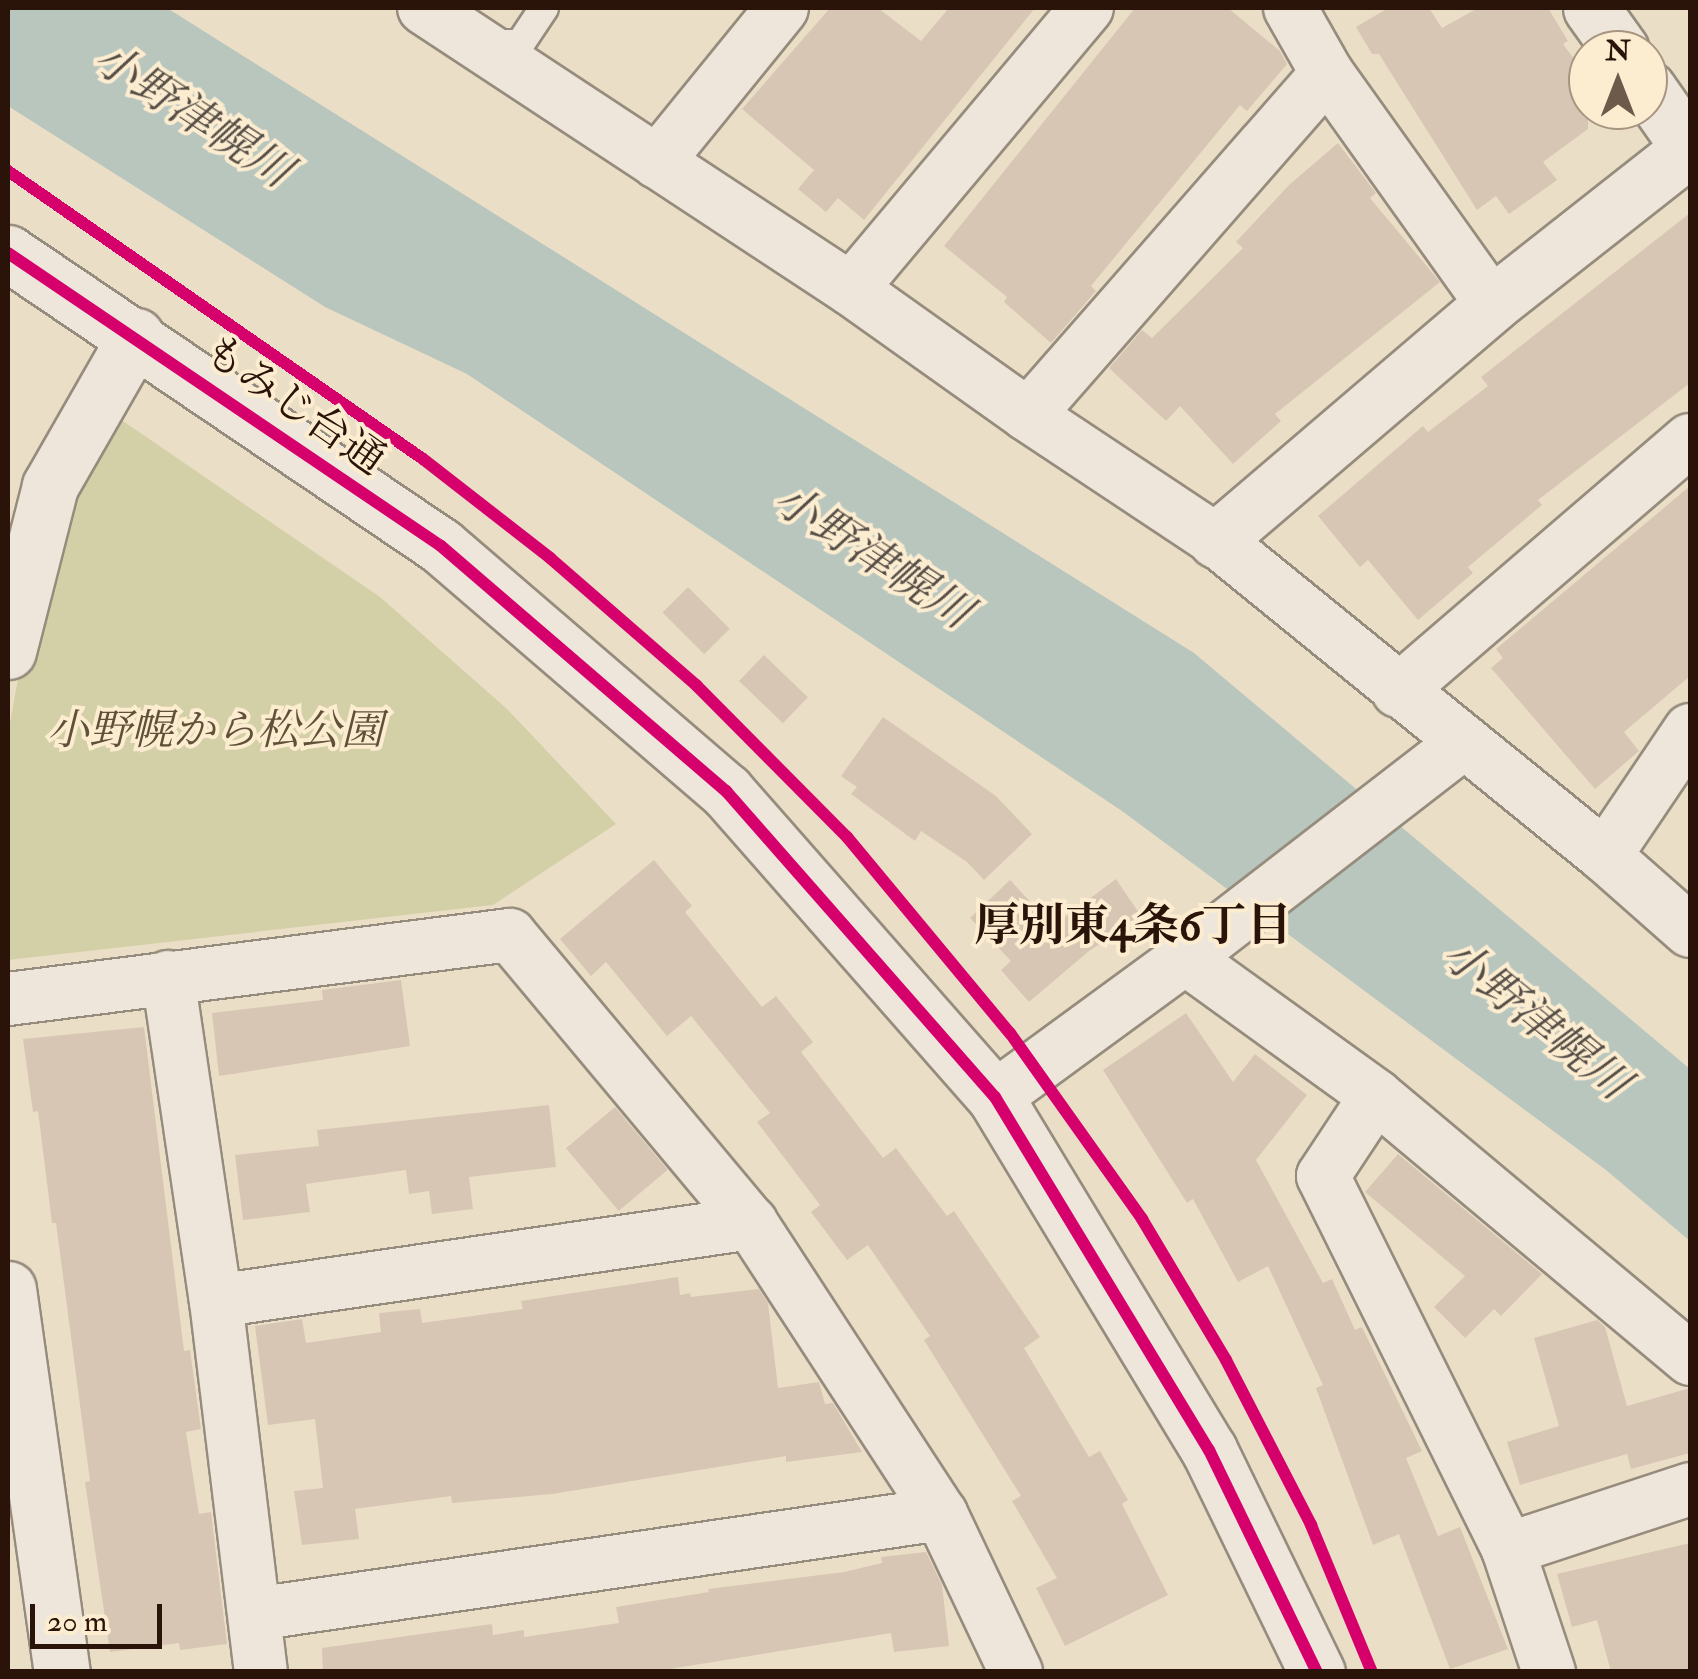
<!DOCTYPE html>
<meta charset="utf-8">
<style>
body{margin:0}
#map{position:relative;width:1698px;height:1679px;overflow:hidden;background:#ebdec6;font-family:"IM FELL Double Pica","Noto Serif JP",serif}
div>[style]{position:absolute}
.green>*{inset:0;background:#d3cfa7}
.water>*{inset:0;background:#b9c6be}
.building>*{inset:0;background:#d8c6b5;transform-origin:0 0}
.roads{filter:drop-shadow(2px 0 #968c7d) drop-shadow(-2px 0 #968c7d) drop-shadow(0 2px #968c7d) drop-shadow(0 -2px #968c7d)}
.lane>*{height:28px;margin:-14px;padding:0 14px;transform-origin:14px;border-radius:14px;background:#eee6da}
.street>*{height:52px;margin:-26px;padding:0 26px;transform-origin:26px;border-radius:26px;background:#eee6da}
.secondary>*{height:55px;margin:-27.5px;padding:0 27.5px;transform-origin:27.5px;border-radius:27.5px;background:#eee6da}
.cycleway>*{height:12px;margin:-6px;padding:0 6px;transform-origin:6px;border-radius:6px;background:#d6006c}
span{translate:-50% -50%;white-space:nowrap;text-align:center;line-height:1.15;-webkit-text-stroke:8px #fcecd0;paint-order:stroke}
.street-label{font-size:42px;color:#2a1309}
.park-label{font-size:42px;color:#5e5137;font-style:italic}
.water-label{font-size:45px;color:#554e47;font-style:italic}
.neighbourhood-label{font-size:45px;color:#2a1309;font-weight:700}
.frame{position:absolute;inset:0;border:10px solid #2a1309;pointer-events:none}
.north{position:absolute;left:1568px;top:30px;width:100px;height:100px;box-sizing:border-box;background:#fcecd0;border:2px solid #a89580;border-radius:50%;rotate:0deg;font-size:28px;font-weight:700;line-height:40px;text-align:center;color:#2a1309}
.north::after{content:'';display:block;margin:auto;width:35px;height:45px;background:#6e5a4b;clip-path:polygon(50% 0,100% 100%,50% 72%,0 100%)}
.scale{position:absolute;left:30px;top:1604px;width:132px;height:45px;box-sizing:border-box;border:5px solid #2a1309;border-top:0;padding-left:12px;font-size:30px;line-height:35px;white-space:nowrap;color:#2a1309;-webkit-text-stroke:8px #fcecd0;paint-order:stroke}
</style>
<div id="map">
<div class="green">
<div style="clip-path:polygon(120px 419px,380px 597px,507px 709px,616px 824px,493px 905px,8px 960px,8px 734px,24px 646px,78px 492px)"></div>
</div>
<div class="water">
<div style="clip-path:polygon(8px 8px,167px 8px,1194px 653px,1690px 1069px,1690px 1241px,1606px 1170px,1122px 811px,467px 374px,325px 307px,8px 106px)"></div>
</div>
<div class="building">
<div style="clip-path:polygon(830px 8px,878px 8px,921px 41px,949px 8px,1035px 8px,864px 220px,838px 198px,826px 212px,798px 189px,814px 170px,742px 109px)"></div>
<div style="clip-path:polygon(1135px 8px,1228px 8px,1280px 51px,1287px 64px,1247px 111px,1240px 105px,1091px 286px,1096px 291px,1051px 343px,1004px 302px,1007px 297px,944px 246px)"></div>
<div style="clip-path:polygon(1388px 8px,1429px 8px,1442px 28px,1478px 8px,1548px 8px,1568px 41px,1563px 44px,1588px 78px,1588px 129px,1543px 162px,1557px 180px,1509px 214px,1496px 196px,1477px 210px,1379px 54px,1372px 54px,1356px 27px)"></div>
<div style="clip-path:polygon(1338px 143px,1376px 193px,1370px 198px,1440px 282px,1275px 414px,1281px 421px,1233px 464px,1180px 406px,1166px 421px,1109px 368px,1142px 330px,1152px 338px,1243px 248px,1236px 242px,1289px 185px)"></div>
<div style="clip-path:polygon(1690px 213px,1690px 383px,1538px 500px,1542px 505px,1468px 567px,1473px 573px,1418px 620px,1368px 560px,1360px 567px,1318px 516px,1423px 426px,1428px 432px,1488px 386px,1481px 377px)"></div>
<div style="clip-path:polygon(1690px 486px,1690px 676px,1624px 732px,1639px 751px,1595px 789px,1491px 668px,1503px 658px,1496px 649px)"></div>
<div style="left:688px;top:587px;width:59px;height:36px;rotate:45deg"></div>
<div style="left:764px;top:655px;width:61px;height:36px;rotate:44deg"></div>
<div style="clip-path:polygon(883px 717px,996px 796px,1032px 834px,984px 880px,967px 862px,921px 831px,915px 841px,851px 794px,857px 787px,841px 776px)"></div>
<div style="clip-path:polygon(654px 860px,692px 906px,685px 912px,762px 1007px,776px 996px,813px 1042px,801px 1052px,883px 1158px,896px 1148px,947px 1216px,954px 1211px,1040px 1337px,1024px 1348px,1089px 1457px,1100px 1451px,1128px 1500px,1122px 1504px,1168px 1595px,1065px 1646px,1036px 1588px,1057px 1578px,1012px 1501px,1021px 1496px,924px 1340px,930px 1336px,868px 1245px,847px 1260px,811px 1212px,820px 1205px,757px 1122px,770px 1113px,691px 1016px,667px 1036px,606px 962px,591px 976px,560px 939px)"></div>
<div style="clip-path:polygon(1116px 879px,1141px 916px,1089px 951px,1029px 1002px,1001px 970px,1011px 961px,970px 918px,1010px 880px,1053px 926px)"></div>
<div style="clip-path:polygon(401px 980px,410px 1046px,219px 1076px,212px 1013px,323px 1000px,322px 990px)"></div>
<div style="clip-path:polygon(1186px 1013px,1233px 1082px,1255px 1054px,1307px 1095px,1256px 1160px,1323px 1283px,1332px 1279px,1355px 1330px,1362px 1327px,1422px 1451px,1406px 1458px,1438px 1536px,1460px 1527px,1508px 1649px,1450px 1669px,1399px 1534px,1373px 1545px,1316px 1388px,1323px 1385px,1268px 1266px,1238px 1282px,1193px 1199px,1187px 1203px,1103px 1070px)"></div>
<div style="clip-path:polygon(144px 1027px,184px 1351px,190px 1350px,201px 1429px,186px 1432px,199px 1514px,211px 1512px,227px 1644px,180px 1650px,179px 1643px,110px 1652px,85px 1482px,90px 1481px,56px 1223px,52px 1223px,38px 1111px,33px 1112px,23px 1039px)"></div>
<div style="clip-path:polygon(549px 1105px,556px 1167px,469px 1177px,473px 1209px,432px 1214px,429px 1191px,409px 1194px,406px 1170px,306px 1184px,310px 1212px,243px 1220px,235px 1155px,319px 1146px,317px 1130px)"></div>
<div style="left:615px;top:1107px;width:82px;height:64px;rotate:50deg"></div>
<div style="clip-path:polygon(1398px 1154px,1542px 1274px,1501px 1316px,1494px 1309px,1465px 1338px,1434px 1307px,1465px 1276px,1365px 1192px)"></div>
<div style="clip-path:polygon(678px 1277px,680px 1295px,690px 1293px,691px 1297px,759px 1289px,768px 1303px,778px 1388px,819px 1382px,825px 1404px,833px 1403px,862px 1452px,786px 1462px,786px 1456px,552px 1494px,452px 1503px,451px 1496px,355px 1509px,359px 1539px,302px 1545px,294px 1491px,323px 1488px,315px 1419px,268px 1425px,255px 1326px,302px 1319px,306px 1343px,381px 1332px,379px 1313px,420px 1309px,422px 1323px,523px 1309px,521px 1301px)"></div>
<div style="clip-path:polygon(1597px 1320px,1605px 1327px,1627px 1406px,1690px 1388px,1690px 1453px,1631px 1469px,1627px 1454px,1520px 1485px,1507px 1442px,1559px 1426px,1534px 1338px)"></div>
<div style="clip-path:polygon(1690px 1543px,1690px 1672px,1611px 1672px,1597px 1620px,1572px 1627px,1557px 1574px)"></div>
<div style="clip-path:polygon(926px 1552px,942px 1585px,949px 1646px,894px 1652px,891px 1633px,651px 1672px,323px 1672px,322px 1648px,492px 1624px,493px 1635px,524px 1630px,524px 1637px,619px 1623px,616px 1607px,709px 1592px,708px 1589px,844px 1572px,882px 1563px,881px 1557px)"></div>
</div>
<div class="roads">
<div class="lane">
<div style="left:486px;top:44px;width:34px"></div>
<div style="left:520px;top:44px;width:43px;rotate:-56.3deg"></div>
</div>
<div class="street">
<div style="left:424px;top:8px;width:511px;rotate:33.35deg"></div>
<div style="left:851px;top:289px;width:217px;rotate:35.4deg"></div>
<div style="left:1028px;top:415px;width:226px;rotate:33.6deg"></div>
<div style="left:1216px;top:540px;width:501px;rotate:39.09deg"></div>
<div style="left:1605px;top:856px;width:113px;rotate:41.4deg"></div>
<div style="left:1290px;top:8px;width:75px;rotate:60.4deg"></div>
<div style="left:1327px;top:73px;width:284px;rotate:54.5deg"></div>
<div style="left:657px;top:162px;width:198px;rotate:-50.9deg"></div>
<div style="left:851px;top:289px;width:367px;rotate:-50deg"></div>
<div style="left:1028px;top:415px;width:454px;rotate:-48.8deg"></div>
<div style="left:1398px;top:691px;width:385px;rotate:-40.7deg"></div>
<div style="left:1605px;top:856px;width:152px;rotate:-56deg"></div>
<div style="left:1185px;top:958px;width:236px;rotate:35.8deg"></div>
<div style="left:1376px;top:1096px;width:410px;rotate:39.9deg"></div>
<div style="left:168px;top:977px;width:328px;rotate:81.6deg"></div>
<div style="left:216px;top:1301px;width:374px;rotate:83.1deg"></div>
<div style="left:8px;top:999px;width:506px;rotate:-7.27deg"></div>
<div style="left:510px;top:935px;width:376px;rotate:50.1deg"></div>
<div style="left:751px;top:1223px;width:348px;rotate:56.9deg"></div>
<div style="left:941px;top:1514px;width:175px;rotate:64.6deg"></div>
<div style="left:1376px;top:1096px;width:96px;rotate:123.5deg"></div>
<div style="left:1323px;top:1176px;width:416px;rotate:63.6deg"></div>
<div style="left:1508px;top:1549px;width:130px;rotate:71.6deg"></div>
<div style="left:995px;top:1097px;width:235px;rotate:-36.2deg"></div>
<div style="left:1185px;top:958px;width:353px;rotate:-37.7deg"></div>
<div style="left:216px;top:1301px;width:541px;rotate:-8.29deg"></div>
<div style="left:1508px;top:1549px;width:192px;rotate:-18.2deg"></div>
<div style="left:255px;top:1614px;width:693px;rotate:-8.29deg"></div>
</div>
<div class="secondary">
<div style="left:1591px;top:8px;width:52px;rotate:54.5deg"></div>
<div style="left:1648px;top:89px;width:73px;rotate:55deg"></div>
<div style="left:8px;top:253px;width:523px;rotate:34.09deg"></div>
<div style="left:441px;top:546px;width:376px;rotate:40.7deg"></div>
<div style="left:726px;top:791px;width:407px;rotate:48.7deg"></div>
<div style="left:995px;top:1097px;width:413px;rotate:58.8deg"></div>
<div style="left:1209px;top:1450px;width:247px;rotate:64.1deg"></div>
<div style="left:1216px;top:540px;width:363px;rotate:-40.5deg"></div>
<div style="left:1492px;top:304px;width:252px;rotate:-38.2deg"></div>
<div style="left:8px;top:651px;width:170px;rotate:-75.7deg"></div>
<div style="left:50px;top:486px;width:173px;rotate:-60.2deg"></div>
<div style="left:8px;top:1289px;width:387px;rotate:82deg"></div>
</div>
</div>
<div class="cycleway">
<div style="left:8px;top:171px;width:505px;rotate:34.76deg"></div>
<div style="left:423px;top:459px;width:161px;rotate:37.9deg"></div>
<div style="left:550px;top:558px;width:194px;rotate:41deg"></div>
<div style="left:696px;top:685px;width:214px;rotate:45.2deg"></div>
<div style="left:847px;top:837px;width:255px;rotate:50.3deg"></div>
<div style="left:1010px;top:1033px;width:228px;rotate:54.6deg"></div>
<div style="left:1142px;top:1219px;width:164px;rotate:59.2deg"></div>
<div style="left:1226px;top:1360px;width:186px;rotate:62.7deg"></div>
<div style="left:1311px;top:1525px;width:159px;rotate:67.5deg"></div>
<div style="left:8px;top:253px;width:523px;rotate:34.09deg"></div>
<div style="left:441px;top:546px;width:376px;rotate:40.7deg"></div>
<div style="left:726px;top:791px;width:407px;rotate:48.7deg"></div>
<div style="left:995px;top:1097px;width:413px;rotate:58.8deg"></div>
<div style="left:1209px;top:1450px;width:247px;rotate:64.1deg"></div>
</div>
<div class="street-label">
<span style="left:294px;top:405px;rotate:35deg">もみじ台通</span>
</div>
<div class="park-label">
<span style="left:215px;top:731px">小野幌から松公園</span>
</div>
<div class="water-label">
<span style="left:192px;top:116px;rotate:33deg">小野津幌川</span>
<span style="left:872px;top:557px;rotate:33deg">小野津幌川</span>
<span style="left:1535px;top:1020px;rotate:39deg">小野津幌川</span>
</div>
<div class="neighbourhood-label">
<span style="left:1133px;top:927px">厚別東4条6丁目</span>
</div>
<div class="frame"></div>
<div class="north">N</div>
<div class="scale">20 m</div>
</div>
